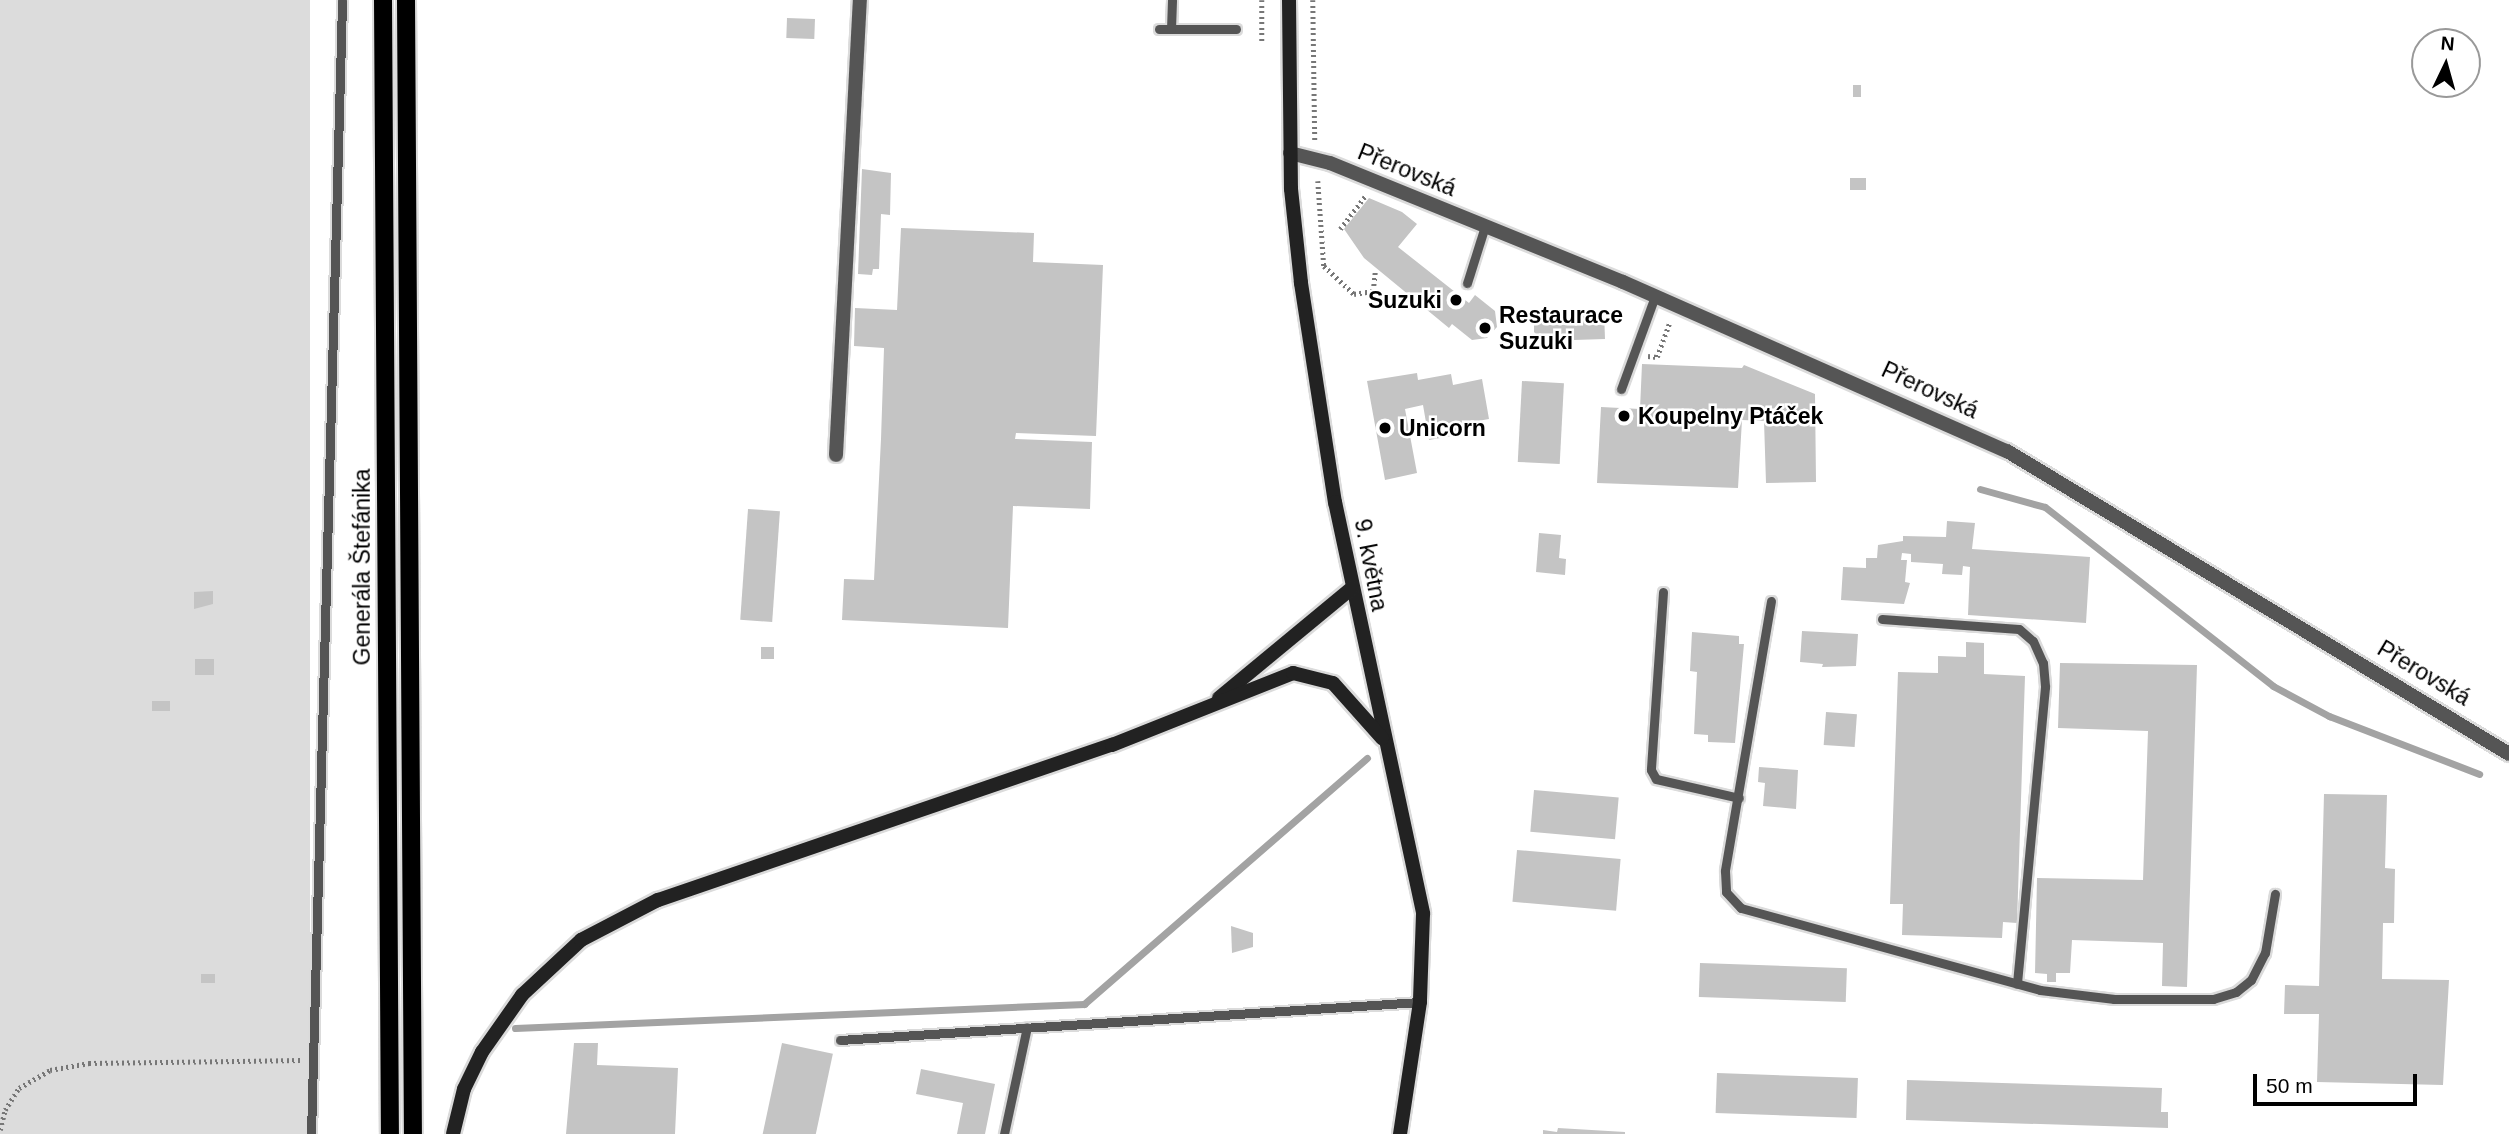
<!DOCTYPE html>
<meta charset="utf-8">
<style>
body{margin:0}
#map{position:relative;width:2509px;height:1134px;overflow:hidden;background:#fff;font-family:Arial,sans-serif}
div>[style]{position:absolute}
.green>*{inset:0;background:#dcdcdc;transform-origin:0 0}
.stream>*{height:7px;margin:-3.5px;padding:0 3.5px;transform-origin:3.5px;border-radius:3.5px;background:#a3a3a3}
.building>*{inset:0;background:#c4c4c4;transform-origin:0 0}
.path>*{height:4.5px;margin-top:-2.25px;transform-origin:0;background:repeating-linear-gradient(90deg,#777 0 2px,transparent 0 5.5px)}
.roads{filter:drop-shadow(2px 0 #dbdbdb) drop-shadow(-2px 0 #dbdbdb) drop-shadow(0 2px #dbdbdb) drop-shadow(0 -2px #dbdbdb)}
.lane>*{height:9px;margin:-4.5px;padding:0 4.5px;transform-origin:4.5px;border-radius:4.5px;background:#555}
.street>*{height:14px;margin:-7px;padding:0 7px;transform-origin:7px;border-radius:7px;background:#555}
.secondary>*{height:14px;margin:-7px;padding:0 7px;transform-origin:7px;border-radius:7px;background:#222}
.primary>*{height:18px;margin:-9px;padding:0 9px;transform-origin:9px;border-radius:9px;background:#000}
.dots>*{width:19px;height:19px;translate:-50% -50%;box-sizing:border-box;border:4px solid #fff;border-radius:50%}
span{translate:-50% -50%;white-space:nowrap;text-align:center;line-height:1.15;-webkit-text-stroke:5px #fff;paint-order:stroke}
.street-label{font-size:23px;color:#000}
.poi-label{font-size:23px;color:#000;font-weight:700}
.right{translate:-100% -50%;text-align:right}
.left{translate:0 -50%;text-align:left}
.north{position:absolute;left:2411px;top:28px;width:70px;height:70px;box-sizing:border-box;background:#fff;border:2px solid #999;border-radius:50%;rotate:5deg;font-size:19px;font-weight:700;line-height:28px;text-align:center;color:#000}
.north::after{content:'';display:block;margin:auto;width:24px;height:32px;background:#000;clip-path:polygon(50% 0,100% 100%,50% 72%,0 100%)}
.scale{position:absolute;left:2253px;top:1074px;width:164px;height:32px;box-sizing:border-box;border:4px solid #000;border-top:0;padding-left:9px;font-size:21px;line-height:24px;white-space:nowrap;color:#000;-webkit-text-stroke:5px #fff;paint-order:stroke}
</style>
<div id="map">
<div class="green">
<div style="left:0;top:0;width:310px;height:1134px"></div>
</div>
<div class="stream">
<div style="left:1980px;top:489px;width:67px;rotate:15.5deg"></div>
<div style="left:2045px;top:507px;width:290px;rotate:38.1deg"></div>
<div style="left:2273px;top:686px;width:64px;rotate:28.2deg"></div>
<div style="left:2329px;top:716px;width:161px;rotate:21.1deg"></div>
<div style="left:515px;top:1028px;width:570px;rotate:-2.42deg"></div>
<div style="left:1084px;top:1004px;width:375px;rotate:-41deg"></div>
</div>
<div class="building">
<div style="left:787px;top:18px;width:28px;height:20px;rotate:2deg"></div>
<div style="left:1853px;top:85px;width:8px;height:12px"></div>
<div style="clip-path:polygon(862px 169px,891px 173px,890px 215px,881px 214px,879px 269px,873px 269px,872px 275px,858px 274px)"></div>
<div style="left:1866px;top:178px;width:12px;height:16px;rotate:90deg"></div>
<div style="clip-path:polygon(1369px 198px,1402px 212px,1417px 224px,1398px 247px,1469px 303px,1475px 295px,1495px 311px,1497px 327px,1487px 338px,1472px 340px,1452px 324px,1449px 328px,1364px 258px,1344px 229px)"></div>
<div style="clip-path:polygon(901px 228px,1034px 233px,1033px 262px,1103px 265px,1096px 436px,1016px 433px,1015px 439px,1092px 442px,1090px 509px,1013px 506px,1008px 628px,842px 620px,844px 579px,874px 580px,881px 439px,884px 348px,854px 346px,855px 308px,897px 310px)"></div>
<div style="clip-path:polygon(1556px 310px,1604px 311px,1605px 339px,1543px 341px,1534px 332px,1534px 320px,1542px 311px)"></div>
<div style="clip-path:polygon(1642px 364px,1742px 368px,1744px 365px,1815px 394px,1816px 482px,1766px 483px,1764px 421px,1742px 420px,1738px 488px,1597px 483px,1601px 407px,1640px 409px)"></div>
<div style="clip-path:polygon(1417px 373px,1418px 380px,1451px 374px,1453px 385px,1482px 379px,1489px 419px,1461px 424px,1463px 434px,1429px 440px,1423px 405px,1405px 409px,1417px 473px,1385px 480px,1367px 381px)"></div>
<div style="left:1522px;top:381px;width:42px;height:81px;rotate:3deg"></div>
<div style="left:748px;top:509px;width:32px;height:111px;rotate:4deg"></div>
<div style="clip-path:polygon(1947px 521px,1975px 523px,1972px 549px,2090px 557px,2086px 623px,1968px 615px,1970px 567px,1963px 566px,1962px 575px,1942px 574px,1943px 564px,1911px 562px,1911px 554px,1902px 553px,1901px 560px,1907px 560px,1905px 582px,1910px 583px,1904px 604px,1841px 600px,1843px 567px,1866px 568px,1866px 558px,1877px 558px,1878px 545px,1903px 541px,1903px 536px,1946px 537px)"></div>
<div style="clip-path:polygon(1539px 533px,1561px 535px,1559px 558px,1566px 559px,1565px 575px,1536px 572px)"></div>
<div style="clip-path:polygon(213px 591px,213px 604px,194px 609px,194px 592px)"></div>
<div style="clip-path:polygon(1802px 631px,1858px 634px,1856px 666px,1822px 667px,1823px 664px,1800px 662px)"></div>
<div style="clip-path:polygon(1692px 632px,1739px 636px,1739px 644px,1744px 644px,1735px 743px,1708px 742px,1708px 735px,1694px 734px,1697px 672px,1690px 671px)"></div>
<div style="clip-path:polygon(1966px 642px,1984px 643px,1984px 674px,2025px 676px,2017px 923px,2003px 922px,2002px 938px,1902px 935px,1903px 904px,1890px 904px,1898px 672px,1938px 673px,1938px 656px,1966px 657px)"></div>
<div style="left:761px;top:647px;width:13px;height:12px"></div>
<div style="left:214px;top:659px;width:16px;height:19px;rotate:90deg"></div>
<div style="clip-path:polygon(2060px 663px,2197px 665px,2187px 987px,2162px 986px,2163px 943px,2072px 940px,2070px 973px,2056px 973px,2056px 982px,2047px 982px,2047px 974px,2035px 973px,2037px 878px,2143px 880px,2148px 731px,2058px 728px)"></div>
<div style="left:170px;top:701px;width:10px;height:18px;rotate:90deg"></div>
<div style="left:1826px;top:712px;width:31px;height:33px;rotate:4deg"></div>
<div style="clip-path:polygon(1759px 767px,1798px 770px,1796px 809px,1763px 806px,1765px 783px,1758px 782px)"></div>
<div style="left:1534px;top:790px;width:85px;height:42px;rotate:5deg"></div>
<div style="clip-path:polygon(2324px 794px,2387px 795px,2385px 868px,2395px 869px,2394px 923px,2383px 923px,2382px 979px,2449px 980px,2443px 1085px,2317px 1082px,2319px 1014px,2284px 1014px,2285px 985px,2319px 986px)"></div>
<div style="left:1517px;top:850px;width:104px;height:52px;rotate:5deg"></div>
<div style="clip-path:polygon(1231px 926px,1253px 933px,1253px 947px,1232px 953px)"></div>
<div style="left:1700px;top:963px;width:147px;height:34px;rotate:2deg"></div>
<div style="left:201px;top:974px;width:14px;height:9px"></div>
<div style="clip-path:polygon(574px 1043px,598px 1043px,597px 1065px,678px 1068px,675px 1134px,566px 1134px)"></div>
<div style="left:782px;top:1043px;width:52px;height:93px;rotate:12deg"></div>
<div style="clip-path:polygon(921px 1069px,995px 1084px,985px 1134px,957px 1134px,963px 1103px,916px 1094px)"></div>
<div style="left:1717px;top:1073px;width:141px;height:40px;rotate:2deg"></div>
<div style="clip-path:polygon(1907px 1080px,2162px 1088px,2161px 1112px,2168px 1112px,2168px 1128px,1906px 1120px)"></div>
<div style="clip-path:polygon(1558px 1128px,1625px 1132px,1625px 1134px,1543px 1134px,1543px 1130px,1557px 1132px)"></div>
</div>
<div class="path">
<div style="left:1262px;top:0;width:43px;rotate:90deg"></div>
<div style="left:1313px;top:0;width:140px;rotate:89.2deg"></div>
<div style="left:1318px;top:181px;width:85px;rotate:86deg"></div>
<div style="left:1324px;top:266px;width:41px;rotate:43deg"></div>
<div style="left:1354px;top:294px;width:19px;rotate:-9deg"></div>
<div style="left:1373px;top:291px;width:19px;rotate:-84deg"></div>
<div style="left:1340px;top:229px;width:43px;rotate:-52.6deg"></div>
<div style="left:1648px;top:356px;width:9px;rotate:6deg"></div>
<div style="left:1657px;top:357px;width:38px;rotate:-70deg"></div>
<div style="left:0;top:1130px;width:21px;rotate:-76deg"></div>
<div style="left:5px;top:1110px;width:26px;rotate:-58deg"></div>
<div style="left:19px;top:1088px;width:36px;rotate:-30deg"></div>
<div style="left:50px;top:1070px;width:40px;rotate:-10deg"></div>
<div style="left:89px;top:1063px;width:212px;rotate:-0.8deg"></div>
</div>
<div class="roads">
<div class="lane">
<div style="left:1159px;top:29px;width:77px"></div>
<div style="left:1171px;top:29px;width:29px;rotate:-88deg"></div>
<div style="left:1467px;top:283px;width:60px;rotate:-72.5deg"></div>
<div style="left:1621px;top:389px;width:99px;rotate:-69.9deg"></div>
<div style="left:1663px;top:592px;width:178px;rotate:93.9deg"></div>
<div style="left:1651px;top:770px;width:10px;rotate:61deg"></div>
<div style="left:1656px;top:779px;width:85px;rotate:12.9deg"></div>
<div style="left:1771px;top:601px;width:274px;rotate:99.7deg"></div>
<div style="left:1725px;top:871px;width:21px;rotate:87deg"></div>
<div style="left:1726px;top:892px;width:22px;rotate:47deg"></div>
<div style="left:1741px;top:908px;width:310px;rotate:15.3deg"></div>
<div style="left:2040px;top:990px;width:75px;rotate:6.9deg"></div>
<div style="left:2114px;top:999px;width:99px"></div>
<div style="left:2213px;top:999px;width:24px;rotate:-17deg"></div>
<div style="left:2236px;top:992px;width:19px;rotate:-39deg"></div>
<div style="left:2251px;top:980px;width:30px;rotate:-63deg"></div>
<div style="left:2265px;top:953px;width:60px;rotate:-80.4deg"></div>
<div style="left:1882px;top:619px;width:137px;rotate:4.2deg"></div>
<div style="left:2019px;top:629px;width:18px;rotate:41deg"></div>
<div style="left:2033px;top:641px;width:24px;rotate:66deg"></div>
<div style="left:2043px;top:663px;width:24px;rotate:85deg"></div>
<div style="left:2045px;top:687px;width:298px;rotate:95.4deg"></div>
<div style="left:840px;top:1040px;width:581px;rotate:-3.75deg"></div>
<div style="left:311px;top:1134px;width:1134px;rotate:-88.43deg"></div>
<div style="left:1004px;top:1134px;width:109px;rotate:-77.9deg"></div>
</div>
<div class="street">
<div style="left:1290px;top:153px;width:41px;rotate:14deg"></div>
<div style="left:1330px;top:163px;width:316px;rotate:22.1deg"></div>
<div style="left:1623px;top:282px;width:420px;rotate:23.8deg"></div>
<div style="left:2007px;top:451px;width:586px;rotate:31.11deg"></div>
<div style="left:836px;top:455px;width:456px;rotate:-87deg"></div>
</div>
<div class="secondary">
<div style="left:1289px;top:0;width:189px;rotate:89.4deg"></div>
<div style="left:1291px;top:189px;width:95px;rotate:83.9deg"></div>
<div style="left:1301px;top:283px;width:222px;rotate:81.2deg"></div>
<div style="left:1335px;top:502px;width:421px;rotate:77.9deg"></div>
<div style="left:1423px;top:914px;width:88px;rotate:92deg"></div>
<div style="left:1420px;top:1002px;width:134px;rotate:98.6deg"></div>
<div style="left:1219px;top:698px;width:173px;rotate:-39.6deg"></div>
<div style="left:453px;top:1134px;width:46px;rotate:-76.3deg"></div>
<div style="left:464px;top:1089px;width:41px;rotate:-64.1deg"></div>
<div style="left:482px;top:1052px;width:70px;rotate:-54.9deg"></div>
<div style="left:522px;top:995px;width:81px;rotate:-43deg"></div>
<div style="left:581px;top:940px;width:87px;rotate:-27.5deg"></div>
<div style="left:658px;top:900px;width:480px;rotate:-18.9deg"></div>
<div style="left:1112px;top:745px;width:195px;rotate:-21.7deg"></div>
<div style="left:1293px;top:673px;width:41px;rotate:14deg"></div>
<div style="left:1333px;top:683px;width:74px;rotate:48.3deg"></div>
</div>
<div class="primary">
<div style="left:383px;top:0;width:1134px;rotate:89.65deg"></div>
<div style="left:406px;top:0;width:1134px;rotate:89.65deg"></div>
</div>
</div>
<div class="dots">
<div style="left:1456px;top:300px;background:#000"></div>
<div style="left:1485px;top:328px;background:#000"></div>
<div style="left:1624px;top:416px;background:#000"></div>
<div style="left:1385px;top:428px;background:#000"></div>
</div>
<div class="street-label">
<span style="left:1407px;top:170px;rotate:22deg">Přerovská</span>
<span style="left:1930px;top:390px;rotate:25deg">Přerovská</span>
<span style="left:1371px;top:565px;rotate:79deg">9. května</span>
<span style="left:362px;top:567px;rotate:-90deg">Generála Štefánika</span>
<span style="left:2424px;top:673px;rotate:31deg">Přerovská</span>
</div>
<div class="poi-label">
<span class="right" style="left:1442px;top:300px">Suzuki</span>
<span class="left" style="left:1499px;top:328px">Restaurace<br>Suzuki</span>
<span class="left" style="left:1638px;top:416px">Koupelny Ptáček</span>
<span class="left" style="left:1399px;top:428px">Unicorn</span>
</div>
<div class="north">N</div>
<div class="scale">50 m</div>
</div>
